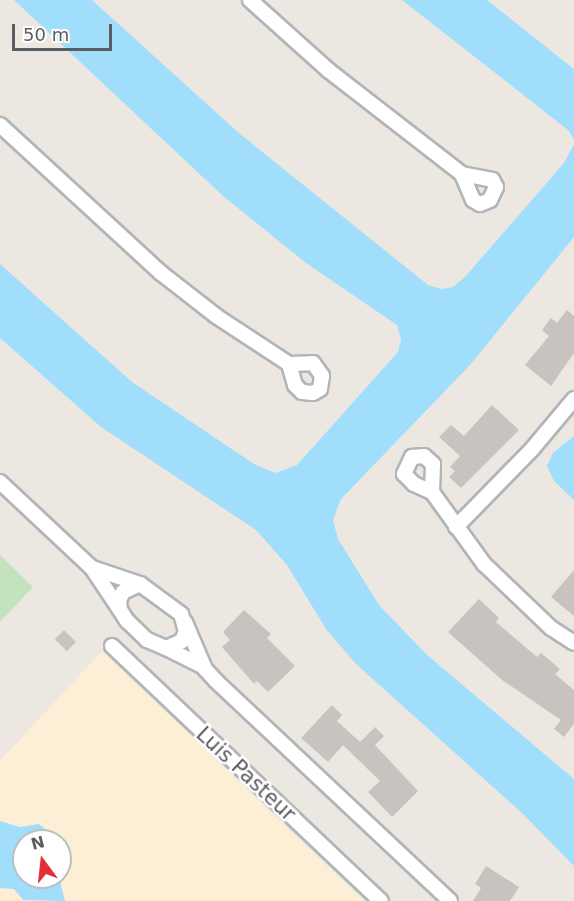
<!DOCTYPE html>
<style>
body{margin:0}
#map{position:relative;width:574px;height:901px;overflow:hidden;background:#ece8e1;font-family:"DejaVu Sans",sans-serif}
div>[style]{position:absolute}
.commercial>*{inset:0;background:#fcefd6}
.green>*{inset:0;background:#c2e3be}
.water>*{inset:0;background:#a1defc}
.building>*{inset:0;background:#c8c3be;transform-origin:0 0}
.roads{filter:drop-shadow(2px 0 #b2b5b8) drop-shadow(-2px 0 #b2b5b8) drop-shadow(0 2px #b2b5b8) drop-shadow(0 -2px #b2b5b8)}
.street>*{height:14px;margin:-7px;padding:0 7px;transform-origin:7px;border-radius:7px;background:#fff}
span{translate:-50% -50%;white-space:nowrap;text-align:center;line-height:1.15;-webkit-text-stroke:5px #fff;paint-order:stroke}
.street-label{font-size:21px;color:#5a5e61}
.north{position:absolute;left:12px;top:829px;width:60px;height:60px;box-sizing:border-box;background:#fff;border:2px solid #bdbfc0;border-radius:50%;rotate:345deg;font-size:16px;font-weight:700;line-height:24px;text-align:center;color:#5a5e61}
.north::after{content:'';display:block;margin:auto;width:21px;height:27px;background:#e33036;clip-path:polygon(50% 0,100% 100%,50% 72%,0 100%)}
.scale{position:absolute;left:12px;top:24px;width:100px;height:27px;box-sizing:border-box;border:3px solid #5a5e61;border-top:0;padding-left:8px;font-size:18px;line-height:21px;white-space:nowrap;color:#5a5e61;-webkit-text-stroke:4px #fff;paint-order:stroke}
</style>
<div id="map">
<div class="commercial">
<div style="clip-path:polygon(evenodd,102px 651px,364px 901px,0 901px,0 761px,102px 651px,24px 841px,60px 841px,60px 877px,24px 877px,24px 841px)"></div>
</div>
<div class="green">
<div style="clip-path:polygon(0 555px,33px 587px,0 622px)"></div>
</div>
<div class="water">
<div style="clip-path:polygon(14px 0,92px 0,240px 134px,428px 285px,442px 289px,453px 287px,465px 277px,564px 163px,574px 144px,574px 237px,470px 365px,341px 499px,333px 520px,338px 539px,379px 605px,427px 655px,574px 779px,574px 866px,523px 814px,356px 664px,326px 629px,287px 565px,256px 530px,101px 427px,0 338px,0 264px,132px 382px,254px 464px,275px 473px,297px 465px,398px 352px,401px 339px,397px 325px,306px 263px,223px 196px)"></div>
<div style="clip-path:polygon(402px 0,487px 0,574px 69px,574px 139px,568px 130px)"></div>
<div style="clip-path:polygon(574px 436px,574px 500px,554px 481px,547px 466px,553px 453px)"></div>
<div style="clip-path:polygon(0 821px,20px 827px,39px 824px,56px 838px,57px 841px,24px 841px,24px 877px,59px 877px,65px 901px,23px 900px,14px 889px,0 888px)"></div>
</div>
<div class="building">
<div style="clip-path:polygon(567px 310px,574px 316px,574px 353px,551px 386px,525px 365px,549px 336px,542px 330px,551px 318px,557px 323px)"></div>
<div style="clip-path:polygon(492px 405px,519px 430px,461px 488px,449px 477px,455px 471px,450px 467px,460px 456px,439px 437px,451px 425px,464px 436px)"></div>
<div style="clip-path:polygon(574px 570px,574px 616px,551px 597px)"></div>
<div style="clip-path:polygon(479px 599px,499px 618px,496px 622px,537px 657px,541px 653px,560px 669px,555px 674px,574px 690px,574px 724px,564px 737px,554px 729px,561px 720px,502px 680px,448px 632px)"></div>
<div style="clip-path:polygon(244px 610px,271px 634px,267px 638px,295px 666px,268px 692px,257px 681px,254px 684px,222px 647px,230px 640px,223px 632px)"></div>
<div style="left:64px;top:630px;width:17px;height:13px;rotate:45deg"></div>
<div style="clip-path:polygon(332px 705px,342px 715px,337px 721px,360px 742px,375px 727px,384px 736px,375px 745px,418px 791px,392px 817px,368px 792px,380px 781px,343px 745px,328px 762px,301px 738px)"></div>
<div style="clip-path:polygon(486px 866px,519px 887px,510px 901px,473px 901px,481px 888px,475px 884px)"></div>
</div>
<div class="roads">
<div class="street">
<div style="left:250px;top:0;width:105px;rotate:41.9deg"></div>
<div style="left:328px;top:70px;width:170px;rotate:37.8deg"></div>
<div style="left:0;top:125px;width:219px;rotate:42.6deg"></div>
<div style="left:161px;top:273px;width:70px;rotate:38deg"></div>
<div style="left:216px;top:316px;width:87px;rotate:33.3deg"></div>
<div style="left:462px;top:174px;width:31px;rotate:11deg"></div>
<div style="left:492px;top:180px;width:8px;rotate:60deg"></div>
<div style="left:496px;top:187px;width:14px;rotate:115deg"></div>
<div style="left:490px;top:200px;width:11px;rotate:158deg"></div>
<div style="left:480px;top:204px;width:8px;rotate:-150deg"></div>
<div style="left:473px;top:200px;width:28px;rotate:-113deg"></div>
<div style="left:313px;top:363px;width:16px;rotate:55deg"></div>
<div style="left:322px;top:376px;width:13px;rotate:99deg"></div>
<div style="left:320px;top:389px;width:8px;rotate:150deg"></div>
<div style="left:313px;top:393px;width:11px;rotate:-175deg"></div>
<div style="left:302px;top:392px;width:10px;rotate:-135deg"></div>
<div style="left:295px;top:385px;width:22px;rotate:-106deg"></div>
<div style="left:289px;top:364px;width:24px;rotate:-2deg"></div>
<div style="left:424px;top:456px;width:12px;rotate:42deg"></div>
<div style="left:433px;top:464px;width:28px;rotate:92deg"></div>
<div style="left:432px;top:492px;width:20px;rotate:-156deg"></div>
<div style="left:414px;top:484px;width:14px;rotate:-135deg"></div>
<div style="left:404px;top:474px;width:19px;rotate:-65deg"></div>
<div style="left:412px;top:457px;width:12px;rotate:-5deg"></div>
<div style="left:0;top:482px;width:126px;rotate:43.1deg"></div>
<div style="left:92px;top:568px;width:50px;rotate:56.3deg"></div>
<div style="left:432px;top:492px;width:89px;rotate:54.2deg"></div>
<div style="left:484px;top:564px;width:93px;rotate:43.7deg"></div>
<div style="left:551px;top:628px;width:27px;rotate:33deg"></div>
<div style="left:456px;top:527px;width:110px;rotate:-45.7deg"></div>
<div style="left:533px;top:448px;width:64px;rotate:-50.1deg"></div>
<div style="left:92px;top:568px;width:51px;rotate:18.4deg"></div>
<div style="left:140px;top:584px;width:51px;rotate:36.2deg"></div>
<div style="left:181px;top:614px;width:18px;rotate:74deg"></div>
<div style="left:186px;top:631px;width:11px;rotate:112deg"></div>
<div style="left:182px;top:641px;width:17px;rotate:156deg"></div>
<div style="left:166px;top:648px;width:21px;rotate:-157deg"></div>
<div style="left:147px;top:640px;width:28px;rotate:-136deg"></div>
<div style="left:127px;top:621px;width:13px;rotate:-122deg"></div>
<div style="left:120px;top:610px;width:10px;rotate:-96deg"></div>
<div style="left:119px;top:600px;width:9px;rotate:-63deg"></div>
<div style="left:123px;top:592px;width:19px;rotate:-25deg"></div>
<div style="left:185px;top:622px;width:51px;rotate:66.9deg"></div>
<div style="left:205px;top:669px;width:16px;rotate:47deg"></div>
<div style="left:216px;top:681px;width:321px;rotate:43.2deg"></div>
<div style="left:112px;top:646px;width:371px;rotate:43.5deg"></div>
<div style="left:166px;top:648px;width:42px;rotate:26.6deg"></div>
</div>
</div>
<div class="street-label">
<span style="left:246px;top:774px;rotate:43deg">Luis Pasteur</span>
</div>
<div class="north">N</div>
<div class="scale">50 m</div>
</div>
